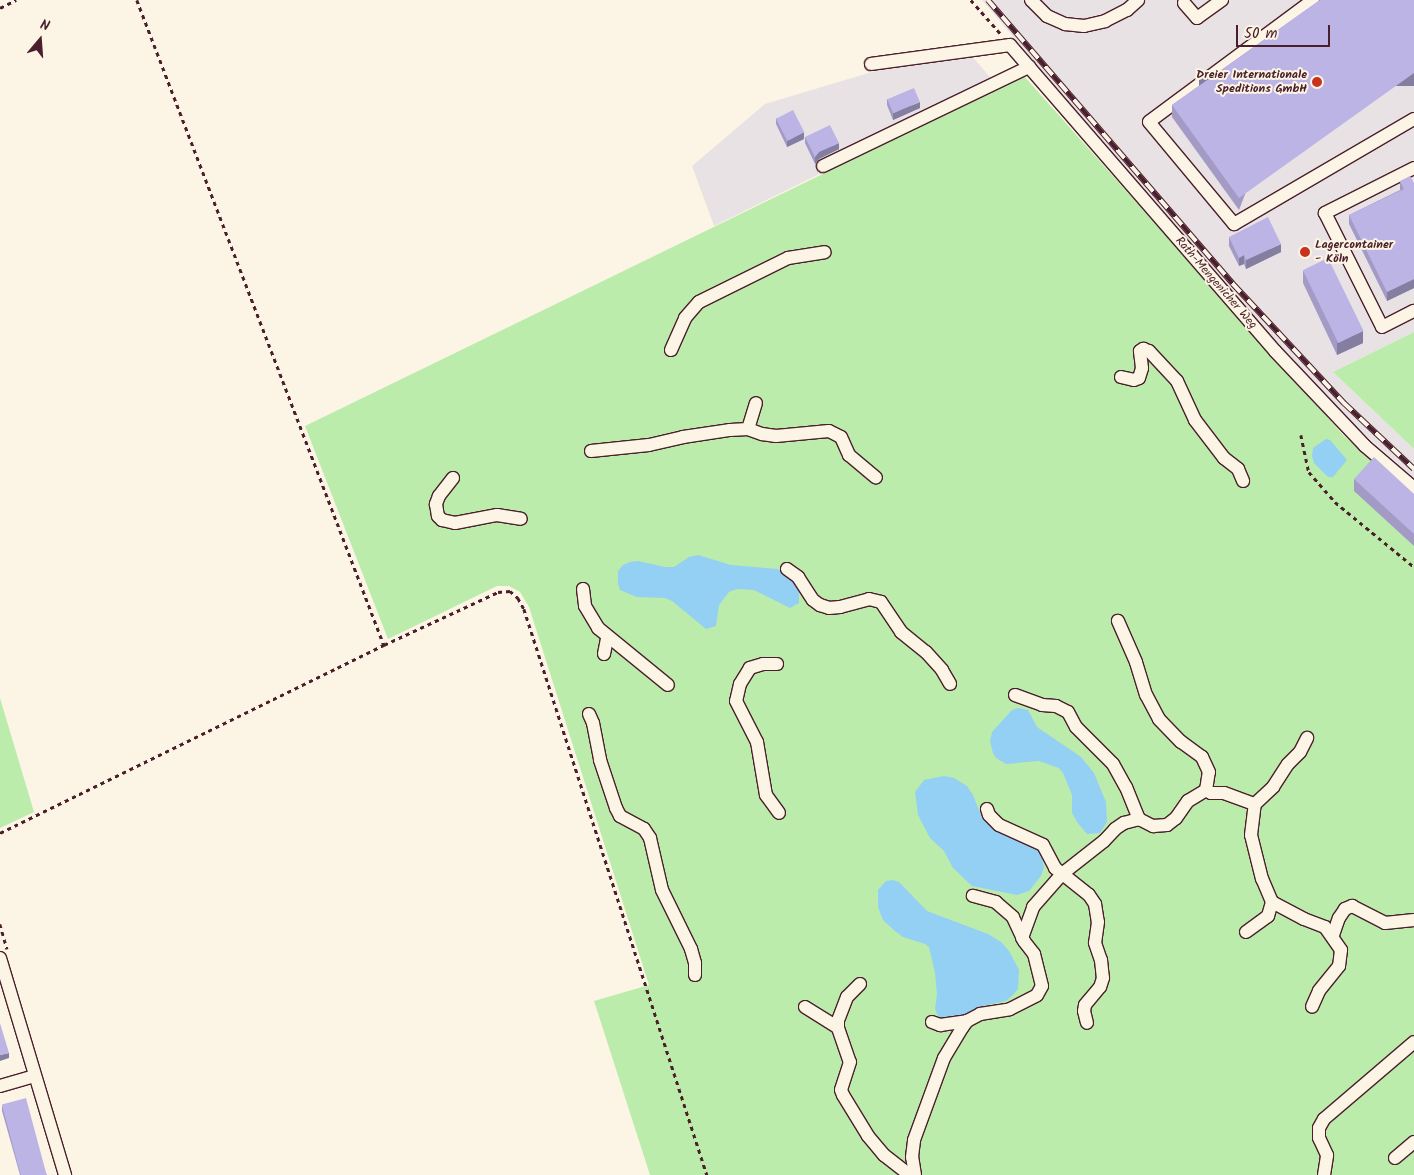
<!DOCTYPE html>
<meta charset="utf-8">
<style>
body{margin:0}
#map{position:relative;width:1414px;height:1175px;overflow:hidden;background:#fcf5e5;font-family:Kalam,sans-serif}
div>[style]{position:absolute}
.built>*{inset:0;background:#e9e2e5}
.green>*{inset:0;background:#bcecab}
.water>*{inset:0;background:#94cff4}
.path>*{height:2.5px;margin-top:-1.25px;transform-origin:0;background:repeating-linear-gradient(90deg,#4a1f2b 0 4px,transparent 0 8px)}
.roads{filter:drop-shadow(1px 0 #4a1f2b) drop-shadow(-1px 0 #4a1f2b) drop-shadow(0 1px #4a1f2b) drop-shadow(0 -1px #4a1f2b)}
.minor>*{height:12px;margin:-6px;padding:0 6px;transform-origin:6px;border-radius:6px;background:#fcf5e5}
.rail>*{height:5.5px;margin-top:-2.75px;transform-origin:0;background:repeating-linear-gradient(90deg,#fcf5e5 0 11px,#4a1f2b 0 22px);box-sizing:border-box;border-block:1px solid #4a1f2b}
.wall>*{inset:0;background:#a39bc6}
.shaded-wall>*{inset:0;background:#847ea1;transform-origin:0 0}
.building>*{inset:0;background:#bdb4e6;transform-origin:0 0}
.dots>*{width:14px;height:14px;translate:-50% -50%;box-sizing:border-box;border:2px solid #fcf5e5;border-radius:50%}
span{translate:-50% -50%;white-space:nowrap;text-align:center;line-height:1.15;-webkit-text-stroke:4px #fcf5e5;paint-order:stroke}
.poi-label{font-size:12px;color:#4a1f2b;font-weight:700}
.right{translate:-100% -50%;text-align:right}
.left{translate:0 -50%;text-align:left}
.street-label{font-size:12px;color:#4a1f2b}
.north{position:absolute;left:15px;top:15px;width:50px;height:50px;-webkit-text-stroke:4px #fcf5e5;paint-order:stroke;rotate:18deg;font-size:14px;font-weight:700;line-height:20px;text-align:center;color:#4a1f2b}
.north::after{content:'';display:block;margin:auto;width:18px;height:22px;background:#4a1f2b;clip-path:polygon(50% 0,100% 100%,50% 72%,0 100%)}
.scale{position:absolute;left:1236px;top:25px;width:94px;height:22px;box-sizing:border-box;border:2px solid #4a1f2b;border-top:0;padding-left:6px;font-size:15px;line-height:18px;white-space:nowrap;color:#4a1f2b;-webkit-text-stroke:4px #fcf5e5;paint-order:stroke}
</style>
<div id="map">
<div class="built">
<div style="clip-path:polygon(982px 0,1414px 0,1414px 332px,1333px 372px,1414px 449px,1414px 478px,1355px 426px,1224px 285px)"></div>
<div style="clip-path:polygon(962px 45px,998px 86px,714px 226px,692px 166px,765px 104px)"></div>
</div>
<div class="green">
<div style="clip-path:polygon(1024px 76px,1344px 436px,1414px 496px,1414px 1175px,650px 1175px,594px 1001px,649px 985px,529px 607px,520px 592px,509px 586px,497px 586px,388px 639px,305px 426px)"></div>
<div style="clip-path:polygon(1414px 332px,1414px 449px,1333px 372px)"></div>
<div style="clip-path:polygon(0 698px,34px 812px,0 828px)"></div>
</div>
<div class="water">
<div style="clip-path:polygon(1326px 439px,1330px 440px,1347px 460px,1333px 477px,1328px 477px,1314px 463px,1312px 456px,1313px 448px)"></div>
<div style="clip-path:polygon(698px 555px,731px 565px,778px 569px,795px 582px,799px 590px,799px 603px,790px 608px,754px 590px,737px 589px,729px 592px,719px 605px,716px 626px,706px 629px,672px 601px,665px 598px,637px 597px,620px 590px,618px 584px,618px 571px,623px 565px,630px 562px,638px 561px,665px 567px,674px 567px,689px 557px)"></div>
<div style="clip-path:polygon(1018px 708px,1028px 710px,1037px 727px,1081px 757px,1094px 773px,1106px 802px,1107px 822px,1100px 833px,1087px 834px,1077px 822px,1072px 813px,1072px 795px,1063px 773px,1059px 768px,1039px 761px,1006px 764px,996px 758px,993px 753px,990px 741px,992px 732px,1012px 710px)"></div>
<div style="clip-path:polygon(944px 776px,954px 778px,967px 786px,973px 795px,983px 820px,992px 828px,1034px 847px,1041px 853px,1044px 867px,1041px 876px,1029px 891px,1017px 895px,972px 886px,953px 868px,944px 851px,930px 838px,918px 815px,915px 792px,924px 780px)"></div>
<div style="clip-path:polygon(893px 880px,899px 882px,927px 911px,988px 934px,1001px 942px,1009px 951px,1019px 970px,1018px 989px,1014px 994px,1006px 1001px,983px 1006px,953px 1019px,939px 1018px,935px 1009px,937px 994px,935px 973px,929px 947px,925px 944px,903px 937px,895px 931px,883px 920px,878px 907px,878px 890px,886px 881px)"></div>
</div>
<div class="path">
<div style="left:137px;top:0;width:691px;rotate:69.05deg"></div>
<div style="left:971px;top:0;width:45px;rotate:48.6deg"></div>
<div style="left:0;top:8px;width:18px;rotate:-27deg"></div>
<div style="left:1301px;top:435px;width:38px;rotate:78deg"></div>
<div style="left:1309px;top:472px;width:40px;rotate:49deg"></div>
<div style="left:1335px;top:502px;width:102px;rotate:39.4deg"></div>
<div style="left:0;top:833px;width:428px;rotate:-26.1deg"></div>
<div style="left:384px;top:645px;width:126px;rotate:-24.9deg"></div>
<div style="left:498px;top:592px;width:12px;rotate:-5deg"></div>
<div style="left:510px;top:591px;width:11px;rotate:41deg"></div>
<div style="left:518px;top:598px;width:13px;rotate:61deg"></div>
<div style="left:524px;top:609px;width:595px;rotate:72.08deg"></div>
<div style="left:0;top:924px;width:26px;rotate:74deg"></div>
</div>
<div class="roads">
<div class="minor">
<div style="left:1031px;top:0;width:23px;rotate:45deg"></div>
<div style="left:1047px;top:16px;width:20px;rotate:24deg"></div>
<div style="left:1065px;top:24px;width:19px;rotate:6deg"></div>
<div style="left:1084px;top:26px;width:22px;rotate:-13deg"></div>
<div style="left:1105px;top:21px;width:25px;rotate:-27deg"></div>
<div style="left:1127px;top:10px;width:15px;rotate:-42deg"></div>
<div style="left:1313px;top:0;width:204px;rotate:143.4deg"></div>
<div style="left:1149px;top:122px;width:133px;rotate:50.2deg"></div>
<div style="left:1234px;top:224px;width:208px;rotate:-30.3deg"></div>
<div style="left:1184px;top:3px;width:20px;rotate:49deg"></div>
<div style="left:1197px;top:18px;width:31px;rotate:-36deg"></div>
<div style="left:871px;top:64px;width:140px;rotate:-7.8deg"></div>
<div style="left:1010px;top:45px;width:405px;rotate:49.1deg"></div>
<div style="left:1275px;top:351px;width:131px;rotate:46.5deg"></div>
<div style="left:1365px;top:446px;width:65px;rotate:40.6deg"></div>
<div style="left:823px;top:166px;width:229px;rotate:-25.7deg"></div>
<div style="left:1414px;top:168px;width:100px;rotate:153.2deg"></div>
<div style="left:1325px;top:213px;width:127px;rotate:63.4deg"></div>
<div style="left:1382px;top:327px;width:36px;rotate:-27deg"></div>
<div style="left:671px;top:350px;width:35px;rotate:-66deg"></div>
<div style="left:685px;top:318px;width:21px;rotate:-49deg"></div>
<div style="left:699px;top:302px;width:99px;rotate:-26.3deg"></div>
<div style="left:788px;top:258px;width:37px;rotate:-9deg"></div>
<div style="left:1121px;top:377px;width:13px;rotate:13deg"></div>
<div style="left:1134px;top:380px;width:5px;rotate:-22deg"></div>
<div style="left:1139px;top:378px;width:10px;rotate:-73deg"></div>
<div style="left:1142px;top:368px;width:17px;rotate:-97deg"></div>
<div style="left:1140px;top:351px;width:4px;rotate:-34deg"></div>
<div style="left:1143px;top:349px;width:6px;rotate:18deg"></div>
<div style="left:1149px;top:351px;width:41px;rotate:47deg"></div>
<div style="left:1177px;top:381px;width:43px;rotate:65.2deg"></div>
<div style="left:1195px;top:420px;width:48px;rotate:52.7deg"></div>
<div style="left:1224px;top:458px;width:18px;rotate:38deg"></div>
<div style="left:1238px;top:469px;width:13px;rotate:67deg"></div>
<div style="left:748px;top:429px;width:27px;rotate:-73deg"></div>
<div style="left:591px;top:451px;width:58px;rotate:-5.9deg"></div>
<div style="left:649px;top:445px;width:35px;rotate:-13deg"></div>
<div style="left:683px;top:437px;width:48px;rotate:-8.5deg"></div>
<div style="left:730px;top:430px;width:18px;rotate:-3deg"></div>
<div style="left:748px;top:429px;width:15px;rotate:20deg"></div>
<div style="left:762px;top:434px;width:14px;rotate:8deg"></div>
<div style="left:776px;top:436px;width:53px;rotate:-5.4deg"></div>
<div style="left:829px;top:431px;width:13px;rotate:27deg"></div>
<div style="left:841px;top:437px;width:20px;rotate:66deg"></div>
<div style="left:849px;top:455px;width:35px;rotate:40deg"></div>
<div style="left:453px;top:478px;width:23px;rotate:128deg"></div>
<div style="left:439px;top:496px;width:9px;rotate:111deg"></div>
<div style="left:436px;top:504px;width:12px;rotate:81deg"></div>
<div style="left:438px;top:516px;width:6px;rotate:45deg"></div>
<div style="left:442px;top:520px;width:13px;rotate:13deg"></div>
<div style="left:455px;top:523px;width:43px;rotate:-10.8deg"></div>
<div style="left:497px;top:515px;width:24px;rotate:9deg"></div>
<div style="left:787px;top:569px;width:14px;rotate:36deg"></div>
<div style="left:798px;top:577px;width:27px;rotate:57deg"></div>
<div style="left:813px;top:600px;width:9px;rotate:36deg"></div>
<div style="left:820px;top:605px;width:9px;rotate:18deg"></div>
<div style="left:829px;top:608px;width:11px;rotate:-5deg"></div>
<div style="left:840px;top:607px;width:30px;rotate:-15deg"></div>
<div style="left:869px;top:599px;width:12px;rotate:14deg"></div>
<div style="left:881px;top:602px;width:36px;rotate:56deg"></div>
<div style="left:901px;top:632px;width:32px;rotate:39deg"></div>
<div style="left:926px;top:652px;width:24px;rotate:48deg"></div>
<div style="left:942px;top:670px;width:16px;rotate:60deg"></div>
<div style="left:583px;top:589px;width:17px;rotate:83deg"></div>
<div style="left:585px;top:606px;width:26px;rotate:59deg"></div>
<div style="left:598px;top:628px;width:90px;rotate:39.2deg"></div>
<div style="left:604px;top:654px;width:16px;rotate:-79deg"></div>
<div style="left:777px;top:664px;width:14px;rotate:180deg"></div>
<div style="left:763px;top:664px;width:14px;rotate:163deg"></div>
<div style="left:750px;top:668px;width:19px;rotate:122deg"></div>
<div style="left:740px;top:684px;width:17px;rotate:103deg"></div>
<div style="left:736px;top:701px;width:46px;rotate:62.9deg"></div>
<div style="left:757px;top:742px;width:54px;rotate:80.4deg"></div>
<div style="left:766px;top:795px;width:22px;rotate:54deg"></div>
<div style="left:1015px;top:695px;width:29px;rotate:20deg"></div>
<div style="left:1042px;top:705px;width:14px;rotate:4deg"></div>
<div style="left:1056px;top:706px;width:13px;rotate:27deg"></div>
<div style="left:1068px;top:712px;width:17px;rotate:62deg"></div>
<div style="left:1076px;top:727px;width:52px;rotate:45deg"></div>
<div style="left:1113px;top:764px;width:26px;rotate:61deg"></div>
<div style="left:1126px;top:787px;width:35px;rotate:68deg"></div>
<div style="left:1139px;top:819px;width:16px;rotate:27deg"></div>
<div style="left:1153px;top:826px;width:14px;rotate:-4deg"></div>
<div style="left:1167px;top:825px;width:11px;rotate:-38deg"></div>
<div style="left:1176px;top:818px;width:21px;rotate:-55deg"></div>
<div style="left:1188px;top:801px;width:21px;rotate:-31deg"></div>
<div style="left:1206px;top:790px;width:18px;rotate:-81deg"></div>
<div style="left:1209px;top:772px;width:17px;rotate:-115deg"></div>
<div style="left:1202px;top:757px;width:26px;rotate:-144deg"></div>
<div style="left:1181px;top:742px;width:32px;rotate:-134deg"></div>
<div style="left:1159px;top:719px;width:27px;rotate:-118deg"></div>
<div style="left:1146px;top:695px;width:34px;rotate:-107deg"></div>
<div style="left:1136px;top:662px;width:45px;rotate:-113.7deg"></div>
<div style="left:589px;top:714px;width:10px;rotate:66deg"></div>
<div style="left:593px;top:723px;width:38px;rotate:79deg"></div>
<div style="left:600px;top:760px;width:51px;rotate:71.6deg"></div>
<div style="left:616px;top:808px;width:9px;rotate:63deg"></div>
<div style="left:620px;top:816px;width:27px;rotate:28deg"></div>
<div style="left:644px;top:829px;width:11px;rotate:56deg"></div>
<div style="left:650px;top:838px;width:53px;rotate:77deg"></div>
<div style="left:662px;top:890px;width:66px;rotate:63.8deg"></div>
<div style="left:691px;top:949px;width:15px;rotate:74deg"></div>
<div style="left:695px;top:963px;width:12px;rotate:90deg"></div>
<div style="left:1206px;top:790px;width:6px;rotate:31deg"></div>
<div style="left:1211px;top:793px;width:13px"></div>
<div style="left:1224px;top:793px;width:33px;rotate:20deg"></div>
<div style="left:987px;top:809px;width:6px;rotate:72deg"></div>
<div style="left:989px;top:815px;width:14px;rotate:45deg"></div>
<div style="left:999px;top:825px;width:48px;rotate:24.4deg"></div>
<div style="left:1043px;top:845px;width:26px;rotate:62deg"></div>
<div style="left:1055px;top:868px;width:43px;rotate:38.5deg"></div>
<div style="left:1089px;top:895px;width:11px;rotate:56deg"></div>
<div style="left:1095px;top:904px;width:18px;rotate:81deg"></div>
<div style="left:1098px;top:922px;width:21px;rotate:98deg"></div>
<div style="left:1095px;top:943px;width:18px;rotate:71deg"></div>
<div style="left:1101px;top:960px;width:18px;rotate:84deg"></div>
<div style="left:1103px;top:978px;width:9px;rotate:108deg"></div>
<div style="left:1100px;top:987px;width:23px;rotate:130deg"></div>
<div style="left:1085px;top:1005px;width:6px;rotate:99deg"></div>
<div style="left:1084px;top:1011px;width:12px;rotate:76deg"></div>
<div style="left:1272px;top:902px;width:36px;rotate:28deg"></div>
<div style="left:1304px;top:919px;width:22px;rotate:21deg"></div>
<div style="left:1325px;top:927px;width:28px;rotate:55deg"></div>
<div style="left:1341px;top:950px;width:16px;rotate:97deg"></div>
<div style="left:1339px;top:966px;width:32px;rotate:129deg"></div>
<div style="left:1319px;top:991px;width:17px;rotate:114deg"></div>
<div style="left:1246px;top:932px;width:27px;rotate:-36deg"></div>
<div style="left:1268px;top:916px;width:15px;rotate:-74deg"></div>
<div style="left:1272px;top:902px;width:25px;rotate:-113deg"></div>
<div style="left:1262px;top:879px;width:45px;rotate:-104deg"></div>
<div style="left:1251px;top:835px;width:31px;rotate:-83deg"></div>
<div style="left:1255px;top:804px;width:25px;rotate:-43deg"></div>
<div style="left:1273px;top:787px;width:27px;rotate:-57deg"></div>
<div style="left:1288px;top:764px;width:17px;rotate:-45deg"></div>
<div style="left:1300px;top:752px;width:16px;rotate:-63deg"></div>
<div style="left:1333px;top:935px;width:18px;rotate:-71deg"></div>
<div style="left:1339px;top:918px;width:11px;rotate:-56deg"></div>
<div style="left:1345px;top:909px;width:8px;rotate:-23deg"></div>
<div style="left:1352px;top:906px;width:37px;rotate:27deg"></div>
<div style="left:1385px;top:923px;width:29px;rotate:-6deg"></div>
<div style="left:1022px;top:938px;width:33px;rotate:-70deg"></div>
<div style="left:1033px;top:907px;width:44px;rotate:-48.7deg"></div>
<div style="left:1062px;top:874px;width:53px;rotate:-38.2deg"></div>
<div style="left:1104px;top:841px;width:16px;rotate:-47deg"></div>
<div style="left:1115px;top:829px;width:11px;rotate:-34deg"></div>
<div style="left:1124px;top:823px;width:16px;rotate:-15deg"></div>
<div style="left:0;top:958px;width:227px;rotate:73.3deg"></div>
<div style="left:860px;top:984px;width:18px;rotate:135deg"></div>
<div style="left:847px;top:997px;width:25px;rotate:111deg"></div>
<div style="left:838px;top:1020px;width:8px;rotate:90deg"></div>
<div style="left:838px;top:1028px;width:36px;rotate:71deg"></div>
<div style="left:850px;top:1062px;width:29px;rotate:108deg"></div>
<div style="left:841px;top:1090px;width:5px;rotate:68deg"></div>
<div style="left:843px;top:1095px;width:48px;rotate:58.6deg"></div>
<div style="left:868px;top:1136px;width:25px;rotate:50deg"></div>
<div style="left:884px;top:1155px;width:33px;rotate:38deg"></div>
<div style="left:805px;top:1007px;width:39px;rotate:32deg"></div>
<div style="left:932px;top:1022px;width:9px;rotate:21deg"></div>
<div style="left:940px;top:1025px;width:27px;rotate:-8deg"></div>
<div style="left:0;top:1086px;width:36px;rotate:-16deg"></div>
<div style="left:1395px;top:1158px;width:25px;rotate:-40deg"></div>
<div style="left:915px;top:1175px;width:18px;rotate:-99deg"></div>
<div style="left:912px;top:1157px;width:17px;rotate:-83deg"></div>
<div style="left:914px;top:1140px;width:87px;rotate:-69.9deg"></div>
<div style="left:944px;top:1058px;width:35px;rotate:-59deg"></div>
<div style="left:962px;top:1028px;width:9px;rotate:-54deg"></div>
<div style="left:967px;top:1021px;width:15px;rotate:-28deg"></div>
<div style="left:980px;top:1014px;width:30px;rotate:-9deg"></div>
<div style="left:1010px;top:1009px;width:30px;rotate:-27deg"></div>
<div style="left:1037px;top:995px;width:10px;rotate:-61deg"></div>
<div style="left:1042px;top:986px;width:33px;rotate:-104deg"></div>
<div style="left:1034px;top:954px;width:16px;rotate:-128deg"></div>
<div style="left:1024px;top:941px;width:26px;rotate:-115deg"></div>
<div style="left:1013px;top:917px;width:23px;rotate:-139deg"></div>
<div style="left:996px;top:902px;width:24px;rotate:-165deg"></div>
<div style="left:1324px;top:1175px;width:20px;rotate:-81deg"></div>
<div style="left:1327px;top:1155px;width:19px;rotate:-115deg"></div>
<div style="left:1319px;top:1138px;width:10px;rotate:-90deg"></div>
<div style="left:1319px;top:1128px;width:10px;rotate:-61deg"></div>
<div style="left:1324px;top:1119px;width:118px;rotate:-40.5deg"></div>
</div>
</div>
<div class="rail">
<div style="left:988px;top:0;width:375px;rotate:49.2deg"></div>
<div style="left:1233px;top:284px;width:163px;rotate:47deg"></div>
<div style="left:1344px;top:403px;width:96px;rotate:43.3deg"></div>
</div>
<div class="wall">
<div style="clip-path:polygon(1320px 0,1239px 210px,1172px 117px,1172px 105px)"></div>
<div style="clip-path:polygon(887px 99px,920px 108px,893px 120px,887px 105px)"></div>
<div style="clip-path:polygon(776px 118px,804px 139px,787px 147px,776px 124px)"></div>
<div style="clip-path:polygon(805px 137px,839px 149px,819px 159px,815px 164px,805px 143px)"></div>
<div style="clip-path:polygon(1400px 181px,1414px 183px,1414px 288px,1387px 301px,1349px 224px,1349px 215px,1400px 190px)"></div>
<div style="clip-path:polygon(1229px 237px,1281px 252px,1246px 269px,1244px 264px,1239px 266px,1229px 246px)"></div>
<div style="clip-path:polygon(1303px 270px,1363px 343px,1337px 355px,1303px 283px)"></div>
<div style="clip-path:polygon(1354px 479px,1414px 494px,1414px 546px,1354px 491px)"></div>
<div style="clip-path:polygon(2px 1105px,47px 1175px,20px 1175px,2px 1111px)"></div>
</div>
<div class="shaded-wall">
<div style="left:1414px;top:73px;width:13px;height:215px;rotate:90deg"></div>
<div style="clip-path:polygon(920px 102px,920px 108px,893px 120px,893px 113px)"></div>
<div style="clip-path:polygon(804px 132px,804px 139px,787px 147px,787px 140px)"></div>
<div style="clip-path:polygon(839px 143px,839px 149px,819px 159px,815px 164px,815px 157px,819px 152px)"></div>
<div style="clip-path:polygon(1281px 244px,1281px 252px,1246px 269px,1246px 260px)"></div>
<div style="clip-path:polygon(1244px 255px,1244px 264px,1239px 266px,1239px 258px)"></div>
<div style="clip-path:polygon(1414px 279px,1414px 288px,1387px 301px,1387px 292px)"></div>
<div style="clip-path:polygon(1363px 331px,1363px 343px,1337px 355px,1337px 343px)"></div>
<div style="clip-path:polygon(9px 1053px,9px 1058px,0 1061px,0 1055px)"></div>
</div>
<div class="building">
<div style="clip-path:polygon(1320px 0,1414px 0,1414px 73px,1239px 198px,1172px 105px)"></div>
<div style="left:914px;top:88px;width:15px;height:29px;rotate:67deg"></div>
<div style="left:793px;top:110px;width:25px;height:19px;rotate:63deg"></div>
<div style="clip-path:polygon(830px 125px,839px 143px,819px 152px,815px 157px,805px 137px)"></div>
<div style="clip-path:polygon(1410px 176px,1414px 183px,1414px 279px,1387px 292px,1349px 215px,1404px 189px,1400px 181px)"></div>
<div style="clip-path:polygon(1268px 217px,1281px 244px,1246px 260px,1244px 255px,1239px 258px,1229px 237px)"></div>
<div style="left:1328px;top:258px;width:81px;height:28px;rotate:64deg"></div>
<div style="clip-path:polygon(1374px 457px,1414px 494px,1414px 534px,1354px 479px)"></div>
<div style="clip-path:polygon(0 1023px,9px 1053px,0 1055px)"></div>
<div style="left:26px;top:1098px;width:80px;height:25px;rotate:75deg"></div>
</div>
<div class="dots">
<div style="left:1317px;top:82px;background:#c8321e"></div>
<div style="left:1305px;top:252px;background:#c8321e"></div>
</div>
<div class="poi-label">
<span class="right" style="left:1307px;top:82px">Dreier Internationale<br>Speditions GmbH</span>
<span class="left" style="left:1315px;top:252px">Lagercontainer<br>- Köln</span>
</div>
<div class="street-label">
<span style="left:1216px;top:283px;rotate:49deg">Rath-Mengenicher Weg</span>
</div>
<div class="north">N</div>
<div class="scale">50 m</div>
</div>
